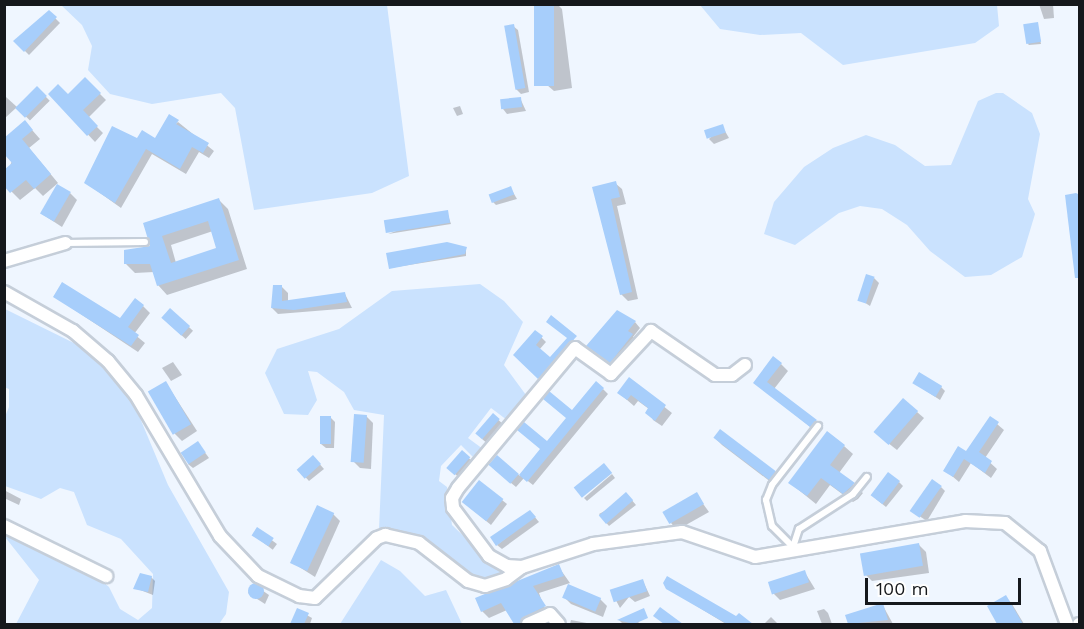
<!DOCTYPE html>
<style>
body{margin:0}
#map{position:relative;width:1084px;height:629px;overflow:hidden;background:#eff6ff;font-family:"Work Sans",sans-serif}
div>[style]{position:absolute}
.green>*{inset:0;background:#cae2fe}
.shadow>*{inset:0;background:#0003;transform-origin:0 0}
.building>*{inset:0;background:#a7cefb;transform-origin:0 0}
.round{border-radius:50%}
.roads{filter:drop-shadow(2px 0 #c5ced9) drop-shadow(-2px 0 #c5ced9) drop-shadow(0 2px #c5ced9) drop-shadow(0 -2px #c5ced9)}
.lane>*{height:6px;margin:-3px;padding:0 3px;transform-origin:3px;border-radius:3px;background:#fff}
.street>*{height:12px;margin:-6px;padding:0 6px;transform-origin:6px;border-radius:6px;background:#fff}
span{translate:-50% -50%;white-space:nowrap;text-align:center;line-height:1.15;-webkit-text-stroke:5px #fff;paint-order:stroke}
.frame{position:absolute;inset:0;border:6px solid #15181c;pointer-events:none}
.scale{position:absolute;left:865px;top:578px;width:156px;height:27px;box-sizing:border-box;border:3px solid #15181c;border-top:0;padding-left:8px;font-size:18px;line-height:21px;white-space:nowrap;color:#15181c;-webkit-text-stroke:4px #fff;paint-order:stroke}
</style>
<div id="map">
<div class="green">
<div style="clip-path:polygon(61px 5px,387px 5px,409px 176px,372px 193px,254px 210px,235px 108px,221px 93px,152px 104px,110px 94px,88px 70px,92px 46px,82px 25px)"></div>
<div style="clip-path:polygon(700px 5px,997px 5px,999px 26px,975px 43px,843px 65px,801px 33px,760px 35px,720px 29px)"></div>
<div style="clip-path:polygon(996px 93px,1003px 93px,1032px 113px,1040px 134px,1028px 199px,1035px 214px,1022px 257px,991px 275px,965px 277px,930px 251px,907px 225px,882px 209px,860px 206px,839px 213px,795px 245px,764px 234px,774px 202px,804px 167px,833px 148px,866px 135px,895px 145px,925px 166px,951px 165px,978px 101px)"></div>
<div style="clip-path:polygon(480px 284px,504px 301px,523px 322px,504px 365px,526px 395px,507px 420px,491px 408px,468px 438px,483px 449px,475px 459px,461px 445px,441px 466px,439px 481px,447px 487px,452px 525px,503px 574px,489px 580px,457px 568px,415px 535px,379px 529px,384px 415px,354px 410px,344px 392px,317px 372px,308px 371px,317px 400px,308px 415px,284px 414px,265px 373px,277px 349px,339px 329px,392px 291px)"></div>
<div style="clip-path:polygon(5px 309px,84px 348px,132px 399px,168px 485px,229px 592px,226px 614px,219px 624px,16px 624px,39px 580px,5px 537px,17px 538px,90px 571px,109px 587px,120px 609px,138px 620px,152px 608px,153px 574px,121px 539px,87px 525px,74px 492px,60px 488px,41px 499px,5px 486px,4px 419px,9px 407px,9px 389px,4px 387px)"></div>
<div style="clip-path:polygon(381px 560px,400px 571px,425px 596px,446px 590px,462px 624px,340px 624px)"></div>
</div>
<div class="shadow">
<div style="clip-path:polygon(544px 4px,557px 4px,562px 9px,572px 88px,554px 91px,547px 85px)"></div>
<div style="clip-path:polygon(1039px 4px,1053px 4px,1054px 18px,1044px 19px)"></div>
<div style="clip-path:polygon(49px 12px,60px 23px,29px 55px,15px 41px)"></div>
<div style="clip-path:polygon(1037px 23px,1041px 44px,1029px 45px,1028px 44px)"></div>
<div style="clip-path:polygon(513px 26px,518px 30px,529px 92px,521px 94px,516px 89px)"></div>
<div style="clip-path:polygon(85px 79px,106px 100px,88px 118px,103px 133px,95px 142px,50px 94px,68px 96px)"></div>
<div style="left:37px;top:88px;width:18px;height:28px;rotate:45deg"></div>
<div style="clip-path:polygon(6px 97px,17px 107px,4px 119px,4px 99px)"></div>
<div style="clip-path:polygon(520px 98px,526px 111px,507px 114px,503px 109px)"></div>
<div style="clip-path:polygon(460px 106px,463px 114px,457px 116px,453px 108px)"></div>
<div style="clip-path:polygon(25px 122px,40px 139px,29px 148px,58px 183px,43px 196px,35px 188px,20px 200px,4px 184px)"></div>
<div style="clip-path:polygon(178px 122px,214px 151px,209px 158px,199px 152px,186px 174px,152px 154px,121px 208px,86px 183px,138px 140px,155px 140px)"></div>
<div style="clip-path:polygon(722px 126px,729px 138px,714px 144px,709px 139px)"></div>
<div style="clip-path:polygon(615px 183px,622px 189px,626px 204px,617px 206px,638px 299px,628px 301px,621px 294px,594px 188px)"></div>
<div style="clip-path:polygon(510px 187px,517px 199px,496px 205px,492px 201px)"></div>
<div style="clip-path:polygon(70px 193px,77px 200px,62px 227px,42px 214px)"></div>
<div style="clip-path:polygon(evenodd,219px 200px,228px 209px,247px 269px,167px 295px,158px 285px,154px 272px,135px 273px,126px 264px,152px 248px,144px 224px,219px 200px,213px 231px,218px 249px,176px 263px,171px 245px,213px 231px)"></div>
<div style="clip-path:polygon(447px 212px,451px 224px,388px 234px)"></div>
<div style="clip-path:polygon(466px 248px,466px 256px,390px 268px)"></div>
<div style="clip-path:polygon(874px 278px,879px 283px,870px 306px,859px 299px)"></div>
<div style="clip-path:polygon(281px 286px,288px 293px,288px 302px,345px 294px,352px 308px,278px 314px,272px 308px)"></div>
<div style="clip-path:polygon(55px 297px,121px 320px,143px 306px,150px 313px,134px 334px,145px 343px,138px 352px)"></div>
<div style="left:170px;top:310px;width:31px;height:11px;rotate:42deg"></div>
<div style="clip-path:polygon(635px 322px,640px 328px,633px 337px,637px 341px,616px 368px,594px 351px)"></div>
<div style="clip-path:polygon(536px 332px,546px 342px,539px 350px,550px 359px,574px 338px,571px 345px,576px 340px,579px 343px,544px 382px,515px 355px)"></div>
<div style="clip-path:polygon(173px 362px,182px 375px,171px 381px,162px 368px)"></div>
<div style="clip-path:polygon(781px 364px,788px 371px,774px 389px,815px 422px,822px 429px,818px 433px,755px 383px)"></div>
<div style="clip-path:polygon(629px 379px,672px 413px,662px 426px,653px 420px,649px 409px,638px 401px,634px 406px,619px 393px)"></div>
<div style="clip-path:polygon(166px 383px,197px 431px,182px 441px,175px 434px)"></div>
<div style="clip-path:polygon(914px 383px,941px 387px,945px 391px,940px 400px)"></div>
<div style="clip-path:polygon(603px 389px,608px 394px,533px 485px,524px 478px,516px 487px,494px 469px,497px 457px,520px 476px,572px 412px)"></div>
<div style="clip-path:polygon(917px 412px,924px 418px,897px 450px,883px 439px)"></div>
<div style="clip-path:polygon(493px 415px,504px 425px,488px 444px,482px 439px)"></div>
<div style="clip-path:polygon(366px 416px,373px 423px,371px 469px,360px 468px,353px 461px)"></div>
<div style="clip-path:polygon(331px 418px,335px 422px,334px 448px,326px 448px,321px 444px)"></div>
<div style="clip-path:polygon(990px 418px,1004px 430px,985px 458px,997px 469px,991px 478px,971px 463px,959px 482px,945px 470px,966px 453px)"></div>
<div style="clip-path:polygon(721px 431px,775px 472px,782px 479px,776px 486px,722px 445px,715px 438px)"></div>
<div style="clip-path:polygon(198px 443px,209px 458px,193px 468px,188px 464px)"></div>
<div style="clip-path:polygon(844px 446px,853px 454px,839px 473px,863px 493px,858px 499px,853px 502px,830px 485px,816px 504px,790px 483px)"></div>
<div style="left:462px;top:452px;width:15px;height:21px;rotate:42deg"></div>
<div style="clip-path:polygon(317px 461px,324px 469px,309px 481px,298px 469px)"></div>
<div style="clip-path:polygon(612px 474px,615px 478px,587px 501px,584px 498px)"></div>
<div style="clip-path:polygon(899px 482px,903px 486px,886px 507px,876px 499px)"></div>
<div style="clip-path:polygon(941px 487px,945px 491px,927px 521px,913px 512px)"></div>
<div style="clip-path:polygon(4px 490px,21px 499px,19px 505px,4px 498px)"></div>
<div style="clip-path:polygon(696px 494px,709px 512px,677px 530px,671px 523px)"></div>
<div style="clip-path:polygon(630px 498px,636px 505px,609px 526px,599px 514px)"></div>
<div style="clip-path:polygon(502px 500px,507px 504px,491px 525px,468px 506px)"></div>
<div style="clip-path:polygon(333px 514px,340px 521px,315px 577px,293px 563px)"></div>
<div style="clip-path:polygon(534px 516px,539px 522px,502px 549px,497px 545px)"></div>
<div style="left:257px;top:529px;width:25px;height:7px;rotate:37deg"></div>
<div style="clip-path:polygon(919px 545px,926px 552px,929px 573px,872px 581px,865px 574px)"></div>
<div style="clip-path:polygon(558px 566px,570px 583px,539px 593px,547px 616px,530px 624px,516px 624px,507px 610px,489px 618px,482px 611px)"></div>
<div style="clip-path:polygon(804px 571px,815px 589px,780px 600px,773px 593px)"></div>
<div style="clip-path:polygon(151px 577px,155px 581px,153px 595px,135px 588px)"></div>
<div style="clip-path:polygon(643px 581px,650px 596px,635px 602px,629px 597px,620px 608px,612px 593px)"></div>
<div style="clip-path:polygon(253px 584px,269px 595px,265px 604px,248px 593px)"></div>
<div style="clip-path:polygon(667px 588px,736px 618px,739px 615px,750px 624px,726px 624px)"></div>
<div style="clip-path:polygon(564px 597px,600px 599px,607px 606px,603px 617px,571px 604px)"></div>
<div style="clip-path:polygon(1006px 597px,1012px 604px,1024px 624px,999px 624px,989px 606px)"></div>
<div style="clip-path:polygon(882px 604px,893px 624px,849px 624px,847px 616px)"></div>
<div style="clip-path:polygon(824px 609px,828px 613px,832px 624px,822px 624px,817px 611px)"></div>
<div style="clip-path:polygon(298px 610px,312px 618px,310px 624px,292px 624px)"></div>
<div style="clip-path:polygon(631px 615px,640px 624px,623px 624px,619px 620px)"></div>
<div style="clip-path:polygon(771px 617px,778px 624px,764px 624px)"></div>
<div style="clip-path:polygon(571px 620px,592px 624px,570px 624px)"></div>
</div>
<div class="building">
<div style="left:534px;top:4px;width:20px;height:82px"></div>
<div style="clip-path:polygon(49px 10px,57px 17px,24px 52px,13px 41px)"></div>
<div style="left:1038px;top:22px;width:20px;height:15px;rotate:81deg"></div>
<div style="left:514px;top:24px;width:65px;height:10px;rotate:80deg"></div>
<div style="clip-path:polygon(85px 77px,101px 93px,83px 110px,98px 126px,87px 136px,48px 94px,58px 84px,68px 94px)"></div>
<div style="left:37px;top:86px;width:14px;height:31px;rotate:45deg"></div>
<div style="left:521px;top:97px;width:10px;height:21px;rotate:84deg"></div>
<div style="clip-path:polygon(169px 114px,179px 120px,176px 124px,209px 143px,203px 153px,192px 147px,180px 169px,146px 149px,115px 203px,84px 183px,112px 126px,137px 138px,142px 130px,155px 138px)"></div>
<div style="clip-path:polygon(25px 120px,33px 130px,22px 139px,51px 174px,34px 189px,26px 180px,10px 193px,4px 186px,4px 170px,12px 163px,4px 154px,4px 138px)"></div>
<div style="left:723px;top:124px;width:9px;height:20px;rotate:72deg"></div>
<div style="clip-path:polygon(616px 181px,620px 197px,611px 199px,632px 292px,620px 295px,592px 187px)"></div>
<div style="left:57px;top:184px;width:16px;height:34px;rotate:30deg"></div>
<div style="left:511px;top:186px;width:9px;height:24px;rotate:69deg"></div>
<div style="clip-path:polygon(1076px 193px,1080px 195px,1080px 278px,1075px 278px,1065px 195px)"></div>
<div style="clip-path:polygon(evenodd,219px 198px,239px 260px,157px 286px,150px 264px,124px 264px,124px 250px,150px 246px,143px 223px,219px 198px,208px 221px,216px 248px,171px 263px,162px 236px,208px 221px)"></div>
<div style="left:448px;top:210px;width:13px;height:65px;rotate:81deg"></div>
<div style="clip-path:polygon(447px 242px,467px 247px,465px 254px,389px 269px,386px 253px)"></div>
<div style="left:866px;top:274px;width:9px;height:28px;rotate:18deg"></div>
<div style="clip-path:polygon(62px 282px,120px 318px,135px 298px,144px 305px,128px 327px,139px 335px,131px 346px,53px 297px)"></div>
<div style="clip-path:polygon(273px 285px,282px 285px,282px 301px,345px 292px,347px 302px,294px 310px,271px 308px)"></div>
<div style="left:170px;top:308px;width:27px;height:13px;rotate:42deg"></div>
<div style="clip-path:polygon(617px 310px,636px 321px,628px 331px,633px 334px,610px 363px,586px 346px)"></div>
<div style="clip-path:polygon(551px 315px,577px 336px,538px 379px,513px 355px,535px 330px,543px 336px,536px 345px,550px 357px,567px 338px,546px 322px)"></div>
<div style="clip-path:polygon(773px 356px,782px 363px,767px 382px,817px 420px,810px 427px,753px 383px)"></div>
<div style="left:919px;top:372px;width:27px;height:13px;rotate:31deg"></div>
<div style="clip-path:polygon(629px 377px,666px 405px,655px 421px,645px 413px,648px 408px,631px 395px,627px 400px,617px 393px)"></div>
<div style="left:166px;top:381px;width:50px;height:21px;rotate:60deg"></div>
<div style="clip-path:polygon(596px 381px,604px 388px,527px 482px,519px 475px,540px 449px,517px 430px,524px 422px,547px 441px,566px 418px,543px 399px,549px 391px,572px 410px)"></div>
<div style="left:903px;top:398px;width:20px;height:45px;rotate:41deg"></div>
<div style="left:493px;top:413px;width:9px;height:27px;rotate:41deg"></div>
<div style="left:354px;top:414px;width:13px;height:48px;rotate:4deg"></div>
<div style="left:320px;top:416px;width:11px;height:28px"></div>
<div style="clip-path:polygon(990px 416px,999px 422px,979px 452px,992px 461px,985px 473px,964px 459px,953px 477px,943px 471px,958px 446px,966px 451px)"></div>
<div style="left:720px;top:429px;width:70px;height:11px;rotate:37deg"></div>
<div style="clip-path:polygon(827px 431px,845px 445px,830px 465px,855px 483px,843px 494px,821px 478px,807px 496px,788px 483px)"></div>
<div style="left:198px;top:441px;width:14px;height:21px;rotate:56deg"></div>
<div style="left:462px;top:450px;width:11px;height:24px;rotate:41deg"></div>
<div style="left:313px;top:455px;width:12px;height:22px;rotate:48deg"></div>
<div style="left:497px;top:455px;width:29px;height:13px;rotate:41deg"></div>
<div style="left:604px;top:463px;width:13px;height:39px;rotate:51deg"></div>
<div style="left:888px;top:472px;width:15px;height:29px;rotate:37deg"></div>
<div style="left:932px;top:479px;width:12px;height:39px;rotate:35deg"></div>
<div style="left:479px;top:480px;width:31px;height:28px;rotate:38deg"></div>
<div style="left:626px;top:492px;width:11px;height:36px;rotate:49deg"></div>
<div style="left:697px;top:492px;width:14px;height:40px;rotate:60deg"></div>
<div style="left:317px;top:505px;width:19px;height:64px;rotate:25deg"></div>
<div style="clip-path:polygon(530px 510px,536px 517px,496px 546px,490px 537px)"></div>
<div style="left:257px;top:527px;width:20px;height:10px;rotate:33deg"></div>
<div style="left:919px;top:543px;width:23px;height:60px;rotate:80deg"></div>
<div style="clip-path:polygon(559px 564px,564px 576px,533px 586px,546px 606px,524px 617px,520px 624px,514px 624px,501px 603px,481px 612px,475px 598px)"></div>
<div style="left:805px;top:570px;width:13px;height:39px;rotate:72deg"></div>
<div style="clip-path:polygon(140px 573px,152px 576px,148px 592px,133px 589px)"></div>
<div style="clip-path:polygon(667px 576px,736px 616px,739px 613px,753px 624px,727px 624px,666px 589px,663px 583px)"></div>
<div style="left:643px;top:579px;width:13px;height:35px;rotate:72deg"></div>
<div class="round" style="left:248px;top:583px;width:16px;height:16px"></div>
<div style="left:568px;top:584px;width:36px;height:15px;rotate:23deg"></div>
<div style="clip-path:polygon(1006px 595px,1023px 624px,997px 624px,987px 606px)"></div>
<div style="clip-path:polygon(883px 603px,888px 620px,848px 624px,845px 615px)"></div>
<div style="clip-path:polygon(660px 607px,683px 624px,664px 624px,653px 616px)"></div>
<div style="clip-path:polygon(297px 608px,309px 613px,304px 624px,290px 624px)"></div>
<div style="clip-path:polygon(644px 608px,648px 618px,634px 624px,617px 620px)"></div>
</div>
<div class="roads">
<div class="lane">
<div style="left:65px;top:243px;width:80px;rotate:-0.7deg"></div>
<div style="left:794px;top:544px;width:16px;rotate:-72deg"></div>
<div style="left:799px;top:529px;width:64px;rotate:-32.9deg"></div>
<div style="left:853px;top:494px;width:22px;rotate:-51deg"></div>
<div style="left:796px;top:550px;width:34px;rotate:-135deg"></div>
<div style="left:772px;top:526px;width:27px;rotate:-103deg"></div>
<div style="left:766px;top:500px;width:16px;rotate:-68deg"></div>
<div style="left:772px;top:485px;width:75px;rotate:-52.1deg"></div>
</div>
<div class="street">
<div style="left:4px;top:261px;width:64px;rotate:-16.4deg"></div>
<div style="left:4px;top:292px;width:79px;rotate:29.5deg"></div>
<div style="left:73px;top:331px;width:46px;rotate:40.6deg"></div>
<div style="left:108px;top:361px;width:44px;rotate:50.5deg"></div>
<div style="left:136px;top:395px;width:164px;rotate:59.2deg"></div>
<div style="left:220px;top:536px;width:55px;rotate:46.5deg"></div>
<div style="left:258px;top:576px;width:46px;rotate:26deg"></div>
<div style="left:299px;top:596px;width:16px;rotate:7deg"></div>
<div style="left:315px;top:598px;width:86px;rotate:-44.1deg"></div>
<div style="left:377px;top:538px;width:9px;rotate:-21deg"></div>
<div style="left:385px;top:535px;width:35px;rotate:13deg"></div>
<div style="left:419px;top:543px;width:62px;rotate:37.8deg"></div>
<div style="left:468px;top:581px;width:18px;rotate:16deg"></div>
<div style="left:485px;top:586px;width:22px;rotate:-18deg"></div>
<div style="left:506px;top:579px;width:20px;rotate:-37deg"></div>
<div style="left:745px;top:365px;width:16px;rotate:142deg"></div>
<div style="left:732px;top:375px;width:17px;rotate:180deg"></div>
<div style="left:715px;top:375px;width:78px;rotate:-145.5deg"></div>
<div style="left:651px;top:331px;width:59px;rotate:132.9deg"></div>
<div style="left:611px;top:374px;width:44px;rotate:-144.2deg"></div>
<div style="left:575px;top:348px;width:182px;rotate:129.9deg"></div>
<div style="left:458px;top:488px;width:12px;rotate:121deg"></div>
<div style="left:452px;top:498px;width:10px;rotate:84deg"></div>
<div style="left:453px;top:508px;width:60px;rotate:53.1deg"></div>
<div style="left:489px;top:556px;width:21px;rotate:29deg"></div>
<div style="left:507px;top:566px;width:15px;rotate:4deg"></div>
<div style="left:522px;top:567px;width:75px;rotate:-17.9deg"></div>
<div style="left:593px;top:544px;width:90px;rotate:-7.7deg"></div>
<div style="left:682px;top:532px;width:77px;rotate:18.9deg"></div>
<div style="left:755px;top:557px;width:213px;rotate:-9.7deg"></div>
<div style="left:965px;top:521px;width:40px;rotate:2.9deg"></div>
<div style="left:1005px;top:523px;width:45px;rotate:38.7deg"></div>
<div style="left:1040px;top:551px;width:78px;rotate:69.7deg"></div>
<div style="left:4px;top:526px;width:114px;rotate:26.1deg"></div>
<div style="left:528px;top:624px;width:24px;rotate:-24deg"></div>
<div style="left:550px;top:614px;width:13px;rotate:48deg"></div>
<div style="left:1079px;top:624px;width:1px"></div>
</div>
</div>
<div class="frame"></div>
<div class="scale">100 m</div>
</div>
